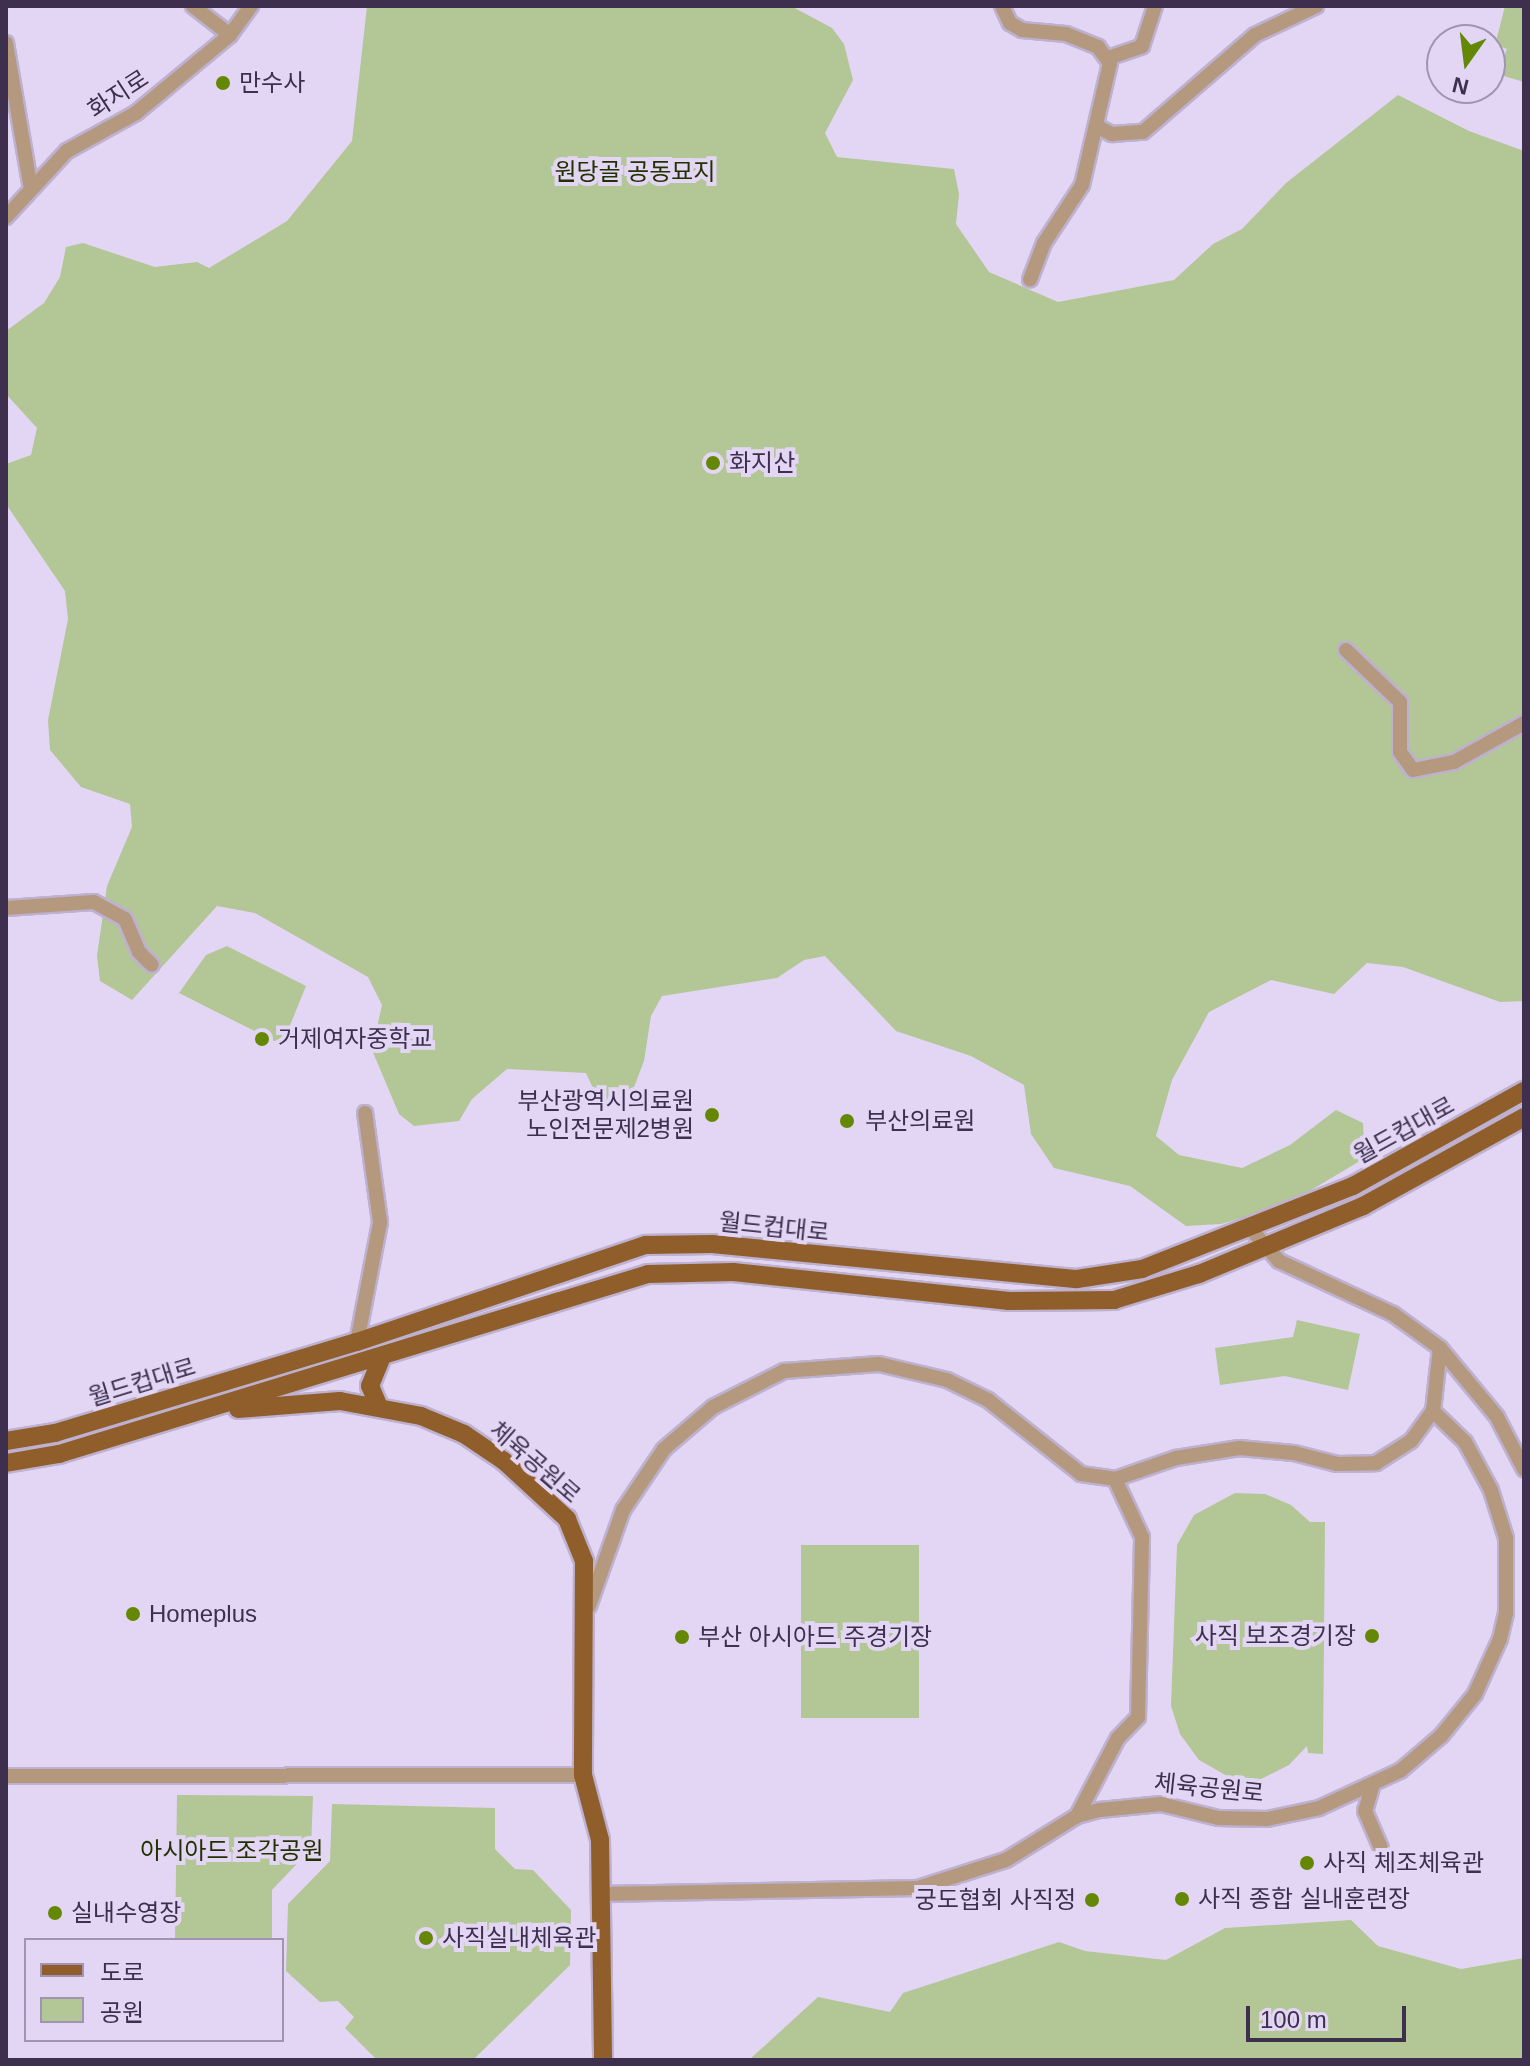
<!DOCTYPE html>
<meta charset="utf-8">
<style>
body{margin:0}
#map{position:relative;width:1530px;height:2066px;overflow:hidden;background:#e3d6f4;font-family:Arial,"Noto Sans KR",sans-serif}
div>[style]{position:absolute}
.green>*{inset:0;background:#b3c696;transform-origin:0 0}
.roads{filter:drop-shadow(2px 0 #beb1cf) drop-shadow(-2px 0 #beb1cf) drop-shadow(0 2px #beb1cf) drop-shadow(0 -2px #beb1cf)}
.minor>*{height:14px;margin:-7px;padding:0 7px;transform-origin:7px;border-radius:7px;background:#b4997f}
.major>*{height:18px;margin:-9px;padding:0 9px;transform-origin:9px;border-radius:9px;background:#8f5e2a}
.dots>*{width:22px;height:22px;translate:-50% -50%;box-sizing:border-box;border:4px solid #e3d6f4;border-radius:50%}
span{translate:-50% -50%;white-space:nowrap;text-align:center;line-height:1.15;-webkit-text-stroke:8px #e3d6f4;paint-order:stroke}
.poi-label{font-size:24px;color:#3d2f4d}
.left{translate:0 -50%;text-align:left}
.right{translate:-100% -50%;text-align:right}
.street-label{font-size:24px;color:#3d2f4d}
.park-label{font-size:24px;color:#233100}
.frame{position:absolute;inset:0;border:8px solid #3d2f4d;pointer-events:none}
.legend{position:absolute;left:24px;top:1938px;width:260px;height:104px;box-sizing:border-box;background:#e3d6f4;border:2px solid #a193b1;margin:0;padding:10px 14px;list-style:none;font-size:24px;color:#3d2f4d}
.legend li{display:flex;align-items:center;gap:16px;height:40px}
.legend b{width:40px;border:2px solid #a193b1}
.north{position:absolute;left:1426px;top:24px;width:80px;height:80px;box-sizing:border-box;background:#e3d6f4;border:2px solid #a193b1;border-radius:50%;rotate:194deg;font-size:22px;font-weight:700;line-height:32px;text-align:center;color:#3d2f4d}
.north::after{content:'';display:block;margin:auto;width:28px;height:36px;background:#658706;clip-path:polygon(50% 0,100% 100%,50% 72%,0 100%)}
.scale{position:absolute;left:1246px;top:2006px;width:160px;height:36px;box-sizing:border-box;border:4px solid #3d2f4d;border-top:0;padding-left:10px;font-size:24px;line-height:28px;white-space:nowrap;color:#3d2f4d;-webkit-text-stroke:6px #e3d6f4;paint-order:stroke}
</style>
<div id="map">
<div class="green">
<div style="clip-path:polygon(367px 6px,791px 6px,832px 28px,844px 44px,853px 80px,825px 133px,837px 157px,954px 169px,959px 194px,956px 224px,989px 272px,1058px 302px,1174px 280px,1213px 244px,1242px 229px,1286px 183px,1398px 95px,1469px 131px,1524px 151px,1524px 1001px,1500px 1002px,1403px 967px,1367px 963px,1334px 994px,1271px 980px,1209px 1012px,1172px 1080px,1156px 1136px,1179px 1155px,1242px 1168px,1290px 1145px,1336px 1110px,1363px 1123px,1365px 1158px,1286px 1205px,1221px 1224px,1186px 1226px,1130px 1186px,1054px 1168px,1031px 1134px,1024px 1085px,971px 1056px,896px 1031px,825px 956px,804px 960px,777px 978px,662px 996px,651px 1016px,644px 1061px,628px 1103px,601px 1105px,586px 1073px,507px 1069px,472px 1099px,459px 1121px,414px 1126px,399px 1114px,372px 1050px,382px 1005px,368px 977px,255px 913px,217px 906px,132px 1000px,100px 981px,97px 956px,107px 886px,132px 827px,130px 804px,81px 787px,50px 750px,48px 720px,68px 619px,65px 591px,6px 504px,6px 464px,31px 455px,37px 428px,6px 394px,6px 331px,44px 303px,60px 277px,66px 247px,83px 243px,155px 267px,197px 262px,209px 268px,287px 221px,352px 141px)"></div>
<div style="clip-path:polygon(1505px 6px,1524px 6px,1524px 82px,1497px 74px,1507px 49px,1495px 45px)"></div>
<div style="clip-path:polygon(227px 946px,306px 986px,282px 1045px,179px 993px,206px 955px)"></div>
<div style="clip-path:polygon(1297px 1320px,1360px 1334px,1348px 1390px,1285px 1376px,1220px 1385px,1215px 1348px,1293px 1337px)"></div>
<div style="clip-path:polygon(1235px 1493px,1265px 1494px,1291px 1505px,1310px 1522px,1325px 1522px,1323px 1754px,1308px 1753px,1307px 1746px,1289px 1765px,1261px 1779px,1229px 1777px,1199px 1760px,1180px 1734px,1171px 1706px,1177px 1545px,1194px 1515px)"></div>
<div style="left:801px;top:1545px;width:118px;height:173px"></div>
<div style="clip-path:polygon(177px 1795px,313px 1796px,311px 1849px,272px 1890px,272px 1940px,175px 1940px)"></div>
<div style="clip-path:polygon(332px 1804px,495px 1808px,495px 1849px,515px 1869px,533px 1870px,571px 1910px,570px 1965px,473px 2060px,377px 2060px,345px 2028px,354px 2017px,338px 2001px,320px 2002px,286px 1971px,288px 1904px,330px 1861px)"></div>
<div style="clip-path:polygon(1351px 1920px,1378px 1946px,1461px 1969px,1524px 1958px,1524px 2060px,749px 2060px,818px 1997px,890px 2012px,903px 1993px,1059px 1942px,1085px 1951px,1166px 1960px,1225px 1928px)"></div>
</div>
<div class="roads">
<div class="minor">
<div style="left:193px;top:6px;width:47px;rotate:38.1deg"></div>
<div style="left:1002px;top:6px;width:19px;rotate:65deg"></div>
<div style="left:1010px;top:23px;width:14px;rotate:30deg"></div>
<div style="left:1022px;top:30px;width:44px;rotate:5.2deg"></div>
<div style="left:1066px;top:34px;width:35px;rotate:22deg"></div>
<div style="left:1098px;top:47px;width:20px;rotate:53deg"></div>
<div style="left:1110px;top:63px;width:125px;rotate:102.9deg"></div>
<div style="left:1082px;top:185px;width:69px;rotate:123.2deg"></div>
<div style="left:1044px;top:243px;width:39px;rotate:111deg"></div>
<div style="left:6px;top:43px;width:148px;rotate:80.3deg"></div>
<div style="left:1108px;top:58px;width:36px;rotate:-19deg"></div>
<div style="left:1142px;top:46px;width:42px;rotate:-72deg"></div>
<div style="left:1098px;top:127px;width:16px;rotate:27deg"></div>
<div style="left:1112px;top:134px;width:31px;rotate:-4deg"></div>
<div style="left:1143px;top:132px;width:148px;rotate:-40.9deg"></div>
<div style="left:1255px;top:35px;width:68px;rotate:-25.4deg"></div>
<div style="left:6px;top:217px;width:90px;rotate:-47.3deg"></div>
<div style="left:67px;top:151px;width:79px;rotate:-28.8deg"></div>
<div style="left:136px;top:113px;width:122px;rotate:-39.7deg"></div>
<div style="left:230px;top:35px;width:36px;rotate:-54deg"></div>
<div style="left:1346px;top:650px;width:75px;rotate:43.9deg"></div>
<div style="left:1400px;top:702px;width:50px;rotate:90deg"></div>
<div style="left:1400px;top:752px;width:22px;rotate:54deg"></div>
<div style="left:1413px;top:770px;width:42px;rotate:-11deg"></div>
<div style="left:1454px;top:762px;width:80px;rotate:-29.1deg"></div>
<div style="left:6px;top:908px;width:88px;rotate:-3.9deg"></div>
<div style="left:94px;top:902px;width:35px;rotate:29deg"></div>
<div style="left:125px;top:919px;width:36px;rotate:67deg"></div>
<div style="left:139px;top:952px;width:18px;rotate:45deg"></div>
<div style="left:1250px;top:1228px;width:44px;rotate:48.7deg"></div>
<div style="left:1279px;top:1261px;width:126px;rotate:24.9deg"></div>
<div style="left:1393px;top:1314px;width:58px;rotate:35.9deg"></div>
<div style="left:1440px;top:1348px;width:89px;rotate:50.4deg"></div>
<div style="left:1497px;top:1417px;width:59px;rotate:62.6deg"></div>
<div style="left:357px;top:1342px;width:122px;rotate:-79.1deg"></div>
<div style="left:380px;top:1222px;width:110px;rotate:-97.8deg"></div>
<div style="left:589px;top:1606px;width:102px;rotate:-70.5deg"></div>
<div style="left:623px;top:1510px;width:73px;rotate:-56.1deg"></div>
<div style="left:664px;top:1449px;width:65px;rotate:-40.6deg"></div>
<div style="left:713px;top:1407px;width:80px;rotate:-26.9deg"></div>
<div style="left:784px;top:1371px;width:95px;rotate:-4.2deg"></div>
<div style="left:879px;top:1364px;width:70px;rotate:13.2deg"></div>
<div style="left:947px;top:1380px;width:46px;rotate:26deg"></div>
<div style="left:988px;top:1400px;width:119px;rotate:38.5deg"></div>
<div style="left:1081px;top:1474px;width:34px;rotate:8deg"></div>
<div style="left:1115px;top:1479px;width:65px;rotate:-19deg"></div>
<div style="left:1176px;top:1458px;width:64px;rotate:-9deg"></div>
<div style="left:1239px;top:1448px;width:55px;rotate:5.2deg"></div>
<div style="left:1294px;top:1453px;width:44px;rotate:14.3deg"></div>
<div style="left:1337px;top:1464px;width:39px;rotate:-1deg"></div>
<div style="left:1376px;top:1463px;width:41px;rotate:-32.2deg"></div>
<div style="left:1411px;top:1441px;width:37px;rotate:-54deg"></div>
<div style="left:1433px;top:1411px;width:63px;rotate:-83.7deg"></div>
<div style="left:6px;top:1776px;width:577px;rotate:-0.1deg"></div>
<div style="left:1372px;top:1787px;width:25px;rotate:106deg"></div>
<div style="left:1365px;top:1811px;width:40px;rotate:66.6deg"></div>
<div style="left:1077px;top:1816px;width:88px;rotate:-62.3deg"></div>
<div style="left:1118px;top:1738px;width:29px;rotate:-46deg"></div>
<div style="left:1138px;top:1717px;width:180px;rotate:-88.7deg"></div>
<div style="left:1142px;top:1537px;width:64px;rotate:-115deg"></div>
<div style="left:601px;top:1894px;width:317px;rotate:-1.1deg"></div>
<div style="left:918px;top:1888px;width:92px;rotate:-17.7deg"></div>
<div style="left:1006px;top:1860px;width:84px;rotate:-31.8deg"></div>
<div style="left:1077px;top:1816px;width:24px;rotate:-15deg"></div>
<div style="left:1100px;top:1810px;width:61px;rotate:-5.6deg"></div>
<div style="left:1161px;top:1804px;width:59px;rotate:13.8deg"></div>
<div style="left:1218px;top:1818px;width:49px;rotate:1.2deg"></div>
<div style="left:1267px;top:1819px;width:53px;rotate:-11.9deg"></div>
<div style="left:1319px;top:1808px;width:89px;rotate:-24.6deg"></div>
<div style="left:1400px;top:1771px;width:54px;rotate:-40.5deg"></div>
<div style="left:1441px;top:1736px;width:54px;rotate:-51deg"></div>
<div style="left:1475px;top:1694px;width:60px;rotate:-65.6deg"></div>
<div style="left:1500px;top:1639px;width:27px;rotate:-77deg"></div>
<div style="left:1506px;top:1613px;width:75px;rotate:-90deg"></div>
<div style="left:1506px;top:1538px;width:50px;rotate:-107.4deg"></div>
<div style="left:1491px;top:1490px;width:55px;rotate:-118.4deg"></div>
<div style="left:1465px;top:1442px;width:45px;rotate:-135.9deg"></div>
</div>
<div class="major">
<div style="left:379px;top:1407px;width:23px;rotate:-113deg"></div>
<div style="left:370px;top:1386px;width:31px;rotate:-68deg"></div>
<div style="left:238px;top:1409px;width:102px;rotate:-4.5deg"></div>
<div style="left:340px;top:1401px;width:82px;rotate:10.5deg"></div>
<div style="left:421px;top:1416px;width:47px;rotate:22.7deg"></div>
<div style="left:464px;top:1434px;width:48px;rotate:34deg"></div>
<div style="left:504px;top:1461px;width:86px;rotate:42.6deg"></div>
<div style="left:567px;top:1519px;width:45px;rotate:68deg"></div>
<div style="left:584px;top:1561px;width:214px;rotate:90.3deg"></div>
<div style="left:583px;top:1775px;width:67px;rotate:75.3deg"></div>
<div style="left:600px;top:1840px;width:220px;rotate:89.2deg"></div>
<div style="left:6px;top:1441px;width:50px;rotate:-9.3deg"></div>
<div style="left:55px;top:1433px;width:315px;rotate:-16.8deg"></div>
<div style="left:357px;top:1342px;width:305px;rotate:-18.6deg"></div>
<div style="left:646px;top:1245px;width:66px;rotate:-0.9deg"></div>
<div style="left:712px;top:1244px;width:367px;rotate:5.5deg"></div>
<div style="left:1077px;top:1279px;width:66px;rotate:-8.7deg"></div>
<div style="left:1142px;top:1269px;width:227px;rotate:-21.5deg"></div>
<div style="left:1353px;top:1186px;width:196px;rotate:-29.1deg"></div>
<div style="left:6px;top:1463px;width:54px;rotate:-9.6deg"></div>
<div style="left:59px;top:1454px;width:616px;rotate:-16.99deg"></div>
<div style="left:648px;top:1274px;width:85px;rotate:-1.3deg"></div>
<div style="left:733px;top:1272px;width:278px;rotate:6deg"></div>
<div style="left:1009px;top:1301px;width:105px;rotate:-0.5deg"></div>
<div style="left:1114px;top:1300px;width:89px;rotate:-17deg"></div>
<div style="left:1199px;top:1274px;width:178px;rotate:-22.5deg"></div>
<div style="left:1363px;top:1206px;width:184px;rotate:-28.9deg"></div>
</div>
</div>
<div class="dots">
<div style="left:223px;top:83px;background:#658706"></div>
<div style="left:713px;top:463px;background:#658706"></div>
<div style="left:262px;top:1039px;background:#658706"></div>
<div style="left:712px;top:1115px;background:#658706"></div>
<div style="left:847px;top:1121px;background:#658706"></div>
<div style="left:133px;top:1614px;background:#658706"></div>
<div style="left:1372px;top:1636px;background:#658706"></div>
<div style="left:682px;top:1637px;background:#658706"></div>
<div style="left:1307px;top:1863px;background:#658706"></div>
<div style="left:1182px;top:1899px;background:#658706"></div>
<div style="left:1092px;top:1900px;background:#658706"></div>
<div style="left:55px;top:1913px;background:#658706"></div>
<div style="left:426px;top:1938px;background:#658706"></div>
</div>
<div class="poi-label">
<span class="left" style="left:239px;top:83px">만수사</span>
<span class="left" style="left:729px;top:463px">화지산</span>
<span class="left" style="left:278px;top:1039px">거제여자중학교</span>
<span class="right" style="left:694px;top:1115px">부산광역시의료원<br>노인전문제2병원</span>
<span class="left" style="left:865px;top:1121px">부산의료원</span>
<span class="left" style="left:149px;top:1614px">Homeplus</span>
<span class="right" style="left:1356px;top:1636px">사직 보조경기장</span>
<span class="left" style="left:698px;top:1637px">부산 아시아드 주경기장</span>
<span class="left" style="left:1323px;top:1863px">사직 체조체육관</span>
<span class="left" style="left:1198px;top:1899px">사직 종합 실내훈련장</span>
<span class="right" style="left:1076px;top:1900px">궁도협회 사직정</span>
<span class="left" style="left:71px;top:1913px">실내수영장</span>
<span class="left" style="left:442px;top:1938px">사직실내체육관</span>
</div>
<div class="street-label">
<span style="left:118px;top:94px;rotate:-33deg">화지로</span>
<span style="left:1404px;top:1130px;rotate:-29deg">월드컵대로</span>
<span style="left:774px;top:1227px;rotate:6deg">월드컵대로</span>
<span style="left:142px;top:1382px;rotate:-17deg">월드컵대로</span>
<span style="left:535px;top:1462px;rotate:41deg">체육공원로</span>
<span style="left:1209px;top:1788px;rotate:6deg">체육공원로</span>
</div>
<div class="park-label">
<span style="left:635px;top:172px">원당골 공동묘지</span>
<span style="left:232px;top:1851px">아시아드 조각공원</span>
</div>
<div class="frame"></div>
<ul class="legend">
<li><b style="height:10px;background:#8f5e2a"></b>도로</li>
<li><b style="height:22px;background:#b3c696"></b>공원</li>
</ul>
<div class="north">N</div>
<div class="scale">100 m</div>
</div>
